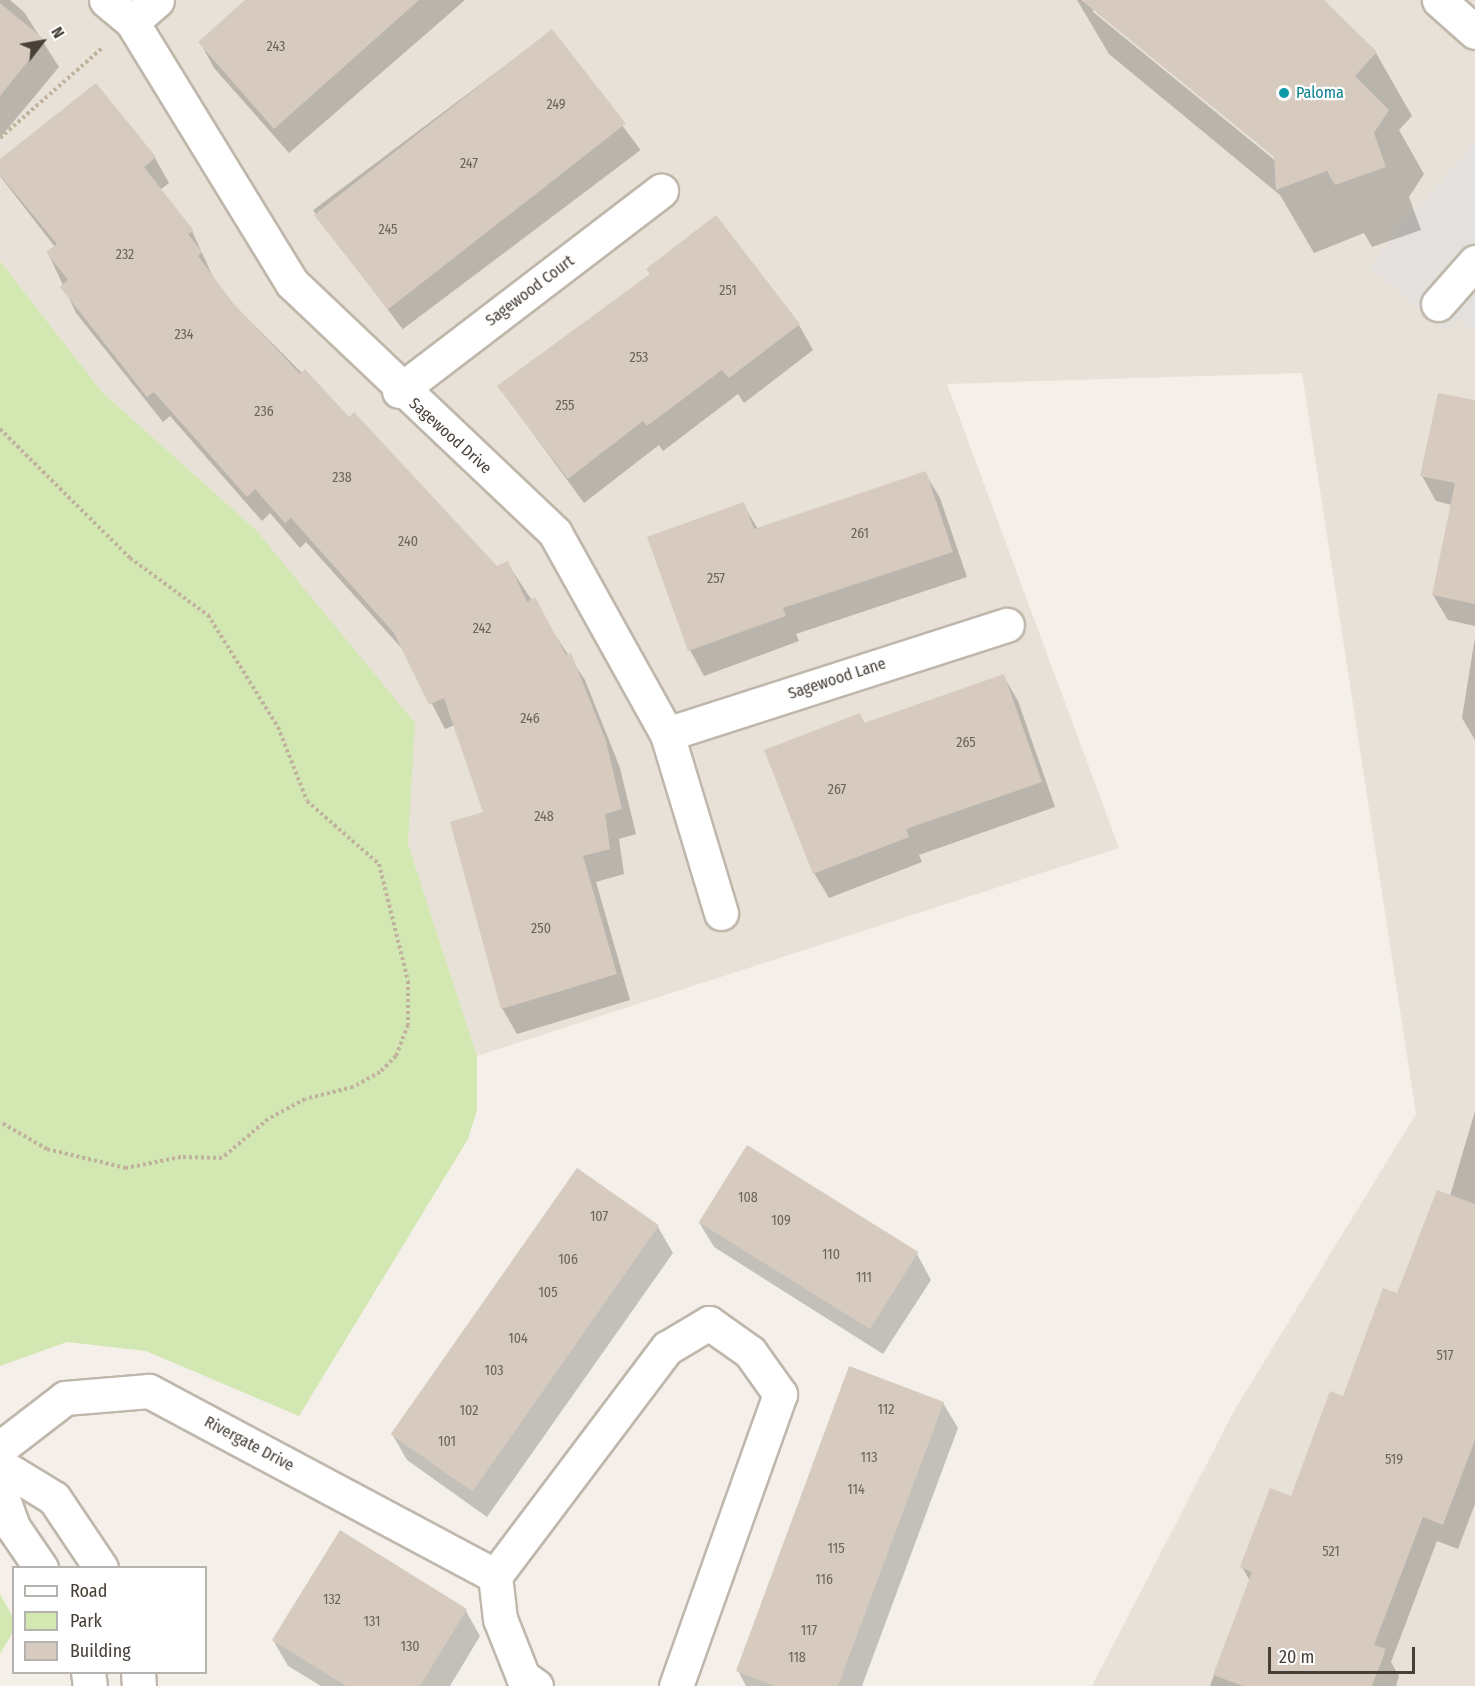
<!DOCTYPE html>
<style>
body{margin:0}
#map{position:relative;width:1475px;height:1686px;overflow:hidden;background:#f4f0e9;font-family:"Fira Sans Condensed",sans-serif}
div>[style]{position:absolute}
.residential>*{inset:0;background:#e8e1d7}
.green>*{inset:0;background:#d3e7b3}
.parking>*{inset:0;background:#e3e0dd}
.shadow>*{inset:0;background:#0003;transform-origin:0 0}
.building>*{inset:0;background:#d6cbbe;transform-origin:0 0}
.path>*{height:4px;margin-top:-2px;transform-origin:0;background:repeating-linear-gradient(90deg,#c1b29d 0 3px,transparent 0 6px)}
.roads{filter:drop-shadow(2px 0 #bfb7ab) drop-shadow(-2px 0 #bfb7ab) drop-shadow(0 2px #bfb7ab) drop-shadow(0 -2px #bfb7ab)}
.minor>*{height:33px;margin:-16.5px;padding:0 16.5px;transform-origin:16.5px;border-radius:16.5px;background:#fff}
.dots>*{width:16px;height:16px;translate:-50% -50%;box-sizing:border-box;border:3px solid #fff;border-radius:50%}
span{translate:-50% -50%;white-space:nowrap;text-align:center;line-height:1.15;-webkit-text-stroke:4.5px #fff;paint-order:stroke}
.number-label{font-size:14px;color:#6c6359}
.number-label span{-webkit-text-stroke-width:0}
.culture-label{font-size:16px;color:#0d838f}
.left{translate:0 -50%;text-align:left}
.street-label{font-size:16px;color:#484037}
.legend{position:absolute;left:12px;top:1566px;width:195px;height:108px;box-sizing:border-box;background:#fff;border:2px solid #b6b3af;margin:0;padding:8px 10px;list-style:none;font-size:18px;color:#484037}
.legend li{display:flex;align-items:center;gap:12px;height:30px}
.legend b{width:30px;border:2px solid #b6b3af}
.north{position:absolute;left:12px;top:12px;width:60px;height:60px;-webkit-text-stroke:4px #fff;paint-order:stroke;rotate:59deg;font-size:16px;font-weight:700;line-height:24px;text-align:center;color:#484037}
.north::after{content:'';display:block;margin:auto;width:21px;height:27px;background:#484037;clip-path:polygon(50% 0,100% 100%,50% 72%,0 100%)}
.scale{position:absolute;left:1268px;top:1647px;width:147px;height:27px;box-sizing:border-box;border:3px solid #484037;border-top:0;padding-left:8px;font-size:18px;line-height:21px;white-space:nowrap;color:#484037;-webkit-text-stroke:4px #fff;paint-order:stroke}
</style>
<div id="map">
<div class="residential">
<div style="clip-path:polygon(0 0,1475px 0,1475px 1686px,1092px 1686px,1234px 1411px,1416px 1114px,1302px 373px,947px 384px,1119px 848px,477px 1056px,408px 844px,255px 529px,102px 392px,0 261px)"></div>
</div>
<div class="green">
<div style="clip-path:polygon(0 261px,102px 392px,255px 529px,415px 723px,408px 844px,477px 1056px,477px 1110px,468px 1139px,299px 1416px,146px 1351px,67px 1342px,0 1366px)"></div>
<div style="clip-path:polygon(0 1594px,14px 1619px,13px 1632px,0 1654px)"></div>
</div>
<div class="parking">
<div style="clip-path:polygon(1475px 141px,1475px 332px,1458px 318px,1446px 331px,1369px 267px)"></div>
</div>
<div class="shadow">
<div style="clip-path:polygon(0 0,10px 0,24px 12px,59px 67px,0 138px)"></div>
<div style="clip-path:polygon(246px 0,465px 0,289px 153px,214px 68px,200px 42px)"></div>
<div style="clip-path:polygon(evenodd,1077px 0,1322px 0,1376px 53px,1412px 116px,1399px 130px,1424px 174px,1409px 197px,1421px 230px,1372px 247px,1364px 233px,1314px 253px,1280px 195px,1109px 54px,1077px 0,1093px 8px,1280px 161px,1278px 163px,1093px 12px,1093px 8px)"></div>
<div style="left:551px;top:31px;width:149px;height:298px;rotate:53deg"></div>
<div style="clip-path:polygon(155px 158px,169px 183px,160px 190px,192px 231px,214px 279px,232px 303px,497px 568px,507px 563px,585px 680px,620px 768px,636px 834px,619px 839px,624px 874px,596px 882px,630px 1000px,517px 1034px,502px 1008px,485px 813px,455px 725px,445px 729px,405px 652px,306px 542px,300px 548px,270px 513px,262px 521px,170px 416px,163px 422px,76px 313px,48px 253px,55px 247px,0 176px,0 161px)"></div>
<div style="clip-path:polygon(799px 325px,813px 350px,744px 403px,738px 394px,663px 451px,659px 445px,584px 503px,499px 387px)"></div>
<div style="clip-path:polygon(1475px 402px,1475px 626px,1448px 620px,1433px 595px,1452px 505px,1436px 501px,1422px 476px)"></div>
<div style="clip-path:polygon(925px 473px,940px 498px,967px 577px,796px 634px,799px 641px,704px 676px,690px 650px,743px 504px,758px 529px)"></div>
<div style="clip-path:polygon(1475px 637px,1475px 740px,1462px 718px)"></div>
<div style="clip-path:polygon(1003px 675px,1018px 701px,1055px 807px,919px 855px,922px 862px,829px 898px,814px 873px,859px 714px,865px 724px)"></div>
<div style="clip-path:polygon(1475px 1111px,1475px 1504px,1458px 1549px,1437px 1541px,1391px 1662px,1399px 1676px,1396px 1686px,1210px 1686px,1250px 1581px,1242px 1567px,1292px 1498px,1450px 1196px)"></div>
<div style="clip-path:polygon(577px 1170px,658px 1227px,673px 1253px,487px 1517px,407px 1460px,392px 1434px)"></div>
<div style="clip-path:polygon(699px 1222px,917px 1254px,931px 1280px,883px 1354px,714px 1247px)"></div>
<div style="clip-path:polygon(943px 1403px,958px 1428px,862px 1686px,746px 1686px,738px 1671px)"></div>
<div style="clip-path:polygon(466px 1611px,480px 1636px,450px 1686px,321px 1686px,288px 1666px,273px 1640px)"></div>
</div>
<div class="building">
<div style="clip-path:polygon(245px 0,419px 0,274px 129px,198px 42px)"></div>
<div style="clip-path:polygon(1081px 0,1324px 0,1377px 52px,1355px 76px,1389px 110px,1374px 133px,1386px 167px,1335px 185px,1327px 171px,1276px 190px,1274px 157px)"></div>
<div style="clip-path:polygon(0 3px,45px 40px,0 96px)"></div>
<div style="left:552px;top:29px;width:120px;height:302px;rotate:52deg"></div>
<div style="clip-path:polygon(96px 83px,156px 157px,144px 167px,194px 231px,188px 234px,202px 252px,198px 256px,233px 303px,300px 374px,305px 369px,349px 417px,354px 412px,497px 566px,508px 561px,527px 602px,535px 597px,566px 655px,571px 653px,606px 741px,622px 809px,605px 814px,610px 849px,583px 856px,617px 974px,501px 1009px,450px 822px,483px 812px,444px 698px,429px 705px,394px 633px,291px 518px,285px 523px,255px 489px,247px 497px,154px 392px,147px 397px,60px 287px,68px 280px,46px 252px,57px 244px,0 175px,0 159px)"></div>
<div style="clip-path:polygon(716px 215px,800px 324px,729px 378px,722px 370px,647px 426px,643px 421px,568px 479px,497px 386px,650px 274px,646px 269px)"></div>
<div style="clip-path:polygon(1438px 393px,1475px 400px,1475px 604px,1432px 595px,1455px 483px,1420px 476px)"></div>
<div style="clip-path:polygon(926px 471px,953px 552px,783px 608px,786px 616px,688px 651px,647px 537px,744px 502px,754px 529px)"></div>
<div style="clip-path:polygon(1004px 674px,1042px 782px,906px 829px,909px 837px,813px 874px,764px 750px,860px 713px,864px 723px)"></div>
<div style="left:747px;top:1145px;width:202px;height:91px;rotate:32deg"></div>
<div style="left:577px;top:1168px;width:100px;height:325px;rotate:35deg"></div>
<div style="clip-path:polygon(1437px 1190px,1475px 1204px,1475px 1440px,1443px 1525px,1423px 1517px,1374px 1645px,1386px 1649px,1372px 1686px,1243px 1686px,1213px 1675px,1252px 1572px,1240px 1567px,1270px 1488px,1291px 1496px,1330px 1391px,1343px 1396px,1383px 1288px,1397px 1293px)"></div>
<div style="clip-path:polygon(849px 1366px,944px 1402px,838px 1686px,775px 1686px,736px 1671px)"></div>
<div style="clip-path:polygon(340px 1530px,467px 1609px,420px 1686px,346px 1686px,272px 1640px)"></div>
</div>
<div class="path">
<div style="left:0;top:138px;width:135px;rotate:-41.4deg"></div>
<div style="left:0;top:429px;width:183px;rotate:44.8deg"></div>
<div style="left:130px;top:558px;width:97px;rotate:36.2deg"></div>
<div style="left:208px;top:615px;width:132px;rotate:58deg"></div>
<div style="left:278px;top:727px;width:79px;rotate:68.6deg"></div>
<div style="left:307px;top:801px;width:96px;rotate:41.2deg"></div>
<div style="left:379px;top:864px;width:121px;rotate:76.1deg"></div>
<div style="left:408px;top:981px;width:44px;rotate:90deg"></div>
<div style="left:408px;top:1025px;width:33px;rotate:111deg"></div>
<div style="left:396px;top:1056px;width:23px;rotate:135deg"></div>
<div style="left:380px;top:1072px;width:31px;rotate:151deg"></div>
<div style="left:353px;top:1087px;width:49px;rotate:166deg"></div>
<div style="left:305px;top:1099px;width:42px;rotate:151.6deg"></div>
<div style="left:268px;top:1119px;width:60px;rotate:139.7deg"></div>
<div style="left:222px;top:1158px;width:41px;rotate:-178.6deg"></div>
<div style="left:181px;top:1157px;width:56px;rotate:168.7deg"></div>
<div style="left:126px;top:1168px;width:81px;rotate:-166.5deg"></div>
<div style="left:47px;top:1149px;width:54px;rotate:-150.1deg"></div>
</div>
<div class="roads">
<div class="minor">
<div style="left:106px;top:0;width:34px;rotate:40deg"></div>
<div style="left:132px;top:22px;width:306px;rotate:58.5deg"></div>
<div style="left:292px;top:283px;width:363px;rotate:43.5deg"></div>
<div style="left:555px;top:533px;width:230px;rotate:60.9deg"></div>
<div style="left:667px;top:734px;width:187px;rotate:73.2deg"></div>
<div style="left:1439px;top:0;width:48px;rotate:41.6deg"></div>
<div style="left:132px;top:22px;width:33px;rotate:-41deg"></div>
<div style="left:1438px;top:304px;width:56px;rotate:-48.6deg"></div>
<div style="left:399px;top:391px;width:330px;rotate:-37.4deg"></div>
<div style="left:667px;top:734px;width:357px;rotate:-17.8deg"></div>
<div style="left:0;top:1448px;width:82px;rotate:-37.6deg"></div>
<div style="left:65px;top:1398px;width:84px;rotate:-4.8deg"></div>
<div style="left:149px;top:1391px;width:392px;rotate:28.1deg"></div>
<div style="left:0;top:1465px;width:63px;rotate:31.4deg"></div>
<div style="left:54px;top:1498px;width:84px;rotate:56.1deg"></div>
<div style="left:0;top:1491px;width:38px;rotate:70deg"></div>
<div style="left:13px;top:1527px;width:50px;rotate:55.7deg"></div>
<div style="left:88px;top:1672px;width:14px;rotate:82deg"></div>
<div style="left:138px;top:1672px;width:14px;rotate:86deg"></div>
<div style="left:536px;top:1686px;width:16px;rotate:-145deg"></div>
<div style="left:523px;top:1677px;width:62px;rotate:-111.6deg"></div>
<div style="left:500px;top:1619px;width:43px;rotate:-96.6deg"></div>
<div style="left:495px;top:1576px;width:286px;rotate:-53deg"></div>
<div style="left:667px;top:1348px;width:49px;rotate:-30.8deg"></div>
<div style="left:709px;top:1323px;width:50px;rotate:35.3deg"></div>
<div style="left:750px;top:1352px;width:52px;rotate:54.5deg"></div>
<div style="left:780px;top:1394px;width:310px;rotate:109.6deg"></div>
</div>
</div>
<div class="dots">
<div style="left:1284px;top:93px;background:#0f9aa8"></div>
</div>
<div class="number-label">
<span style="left:276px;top:47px">243</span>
<span style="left:556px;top:105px">249</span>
<span style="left:469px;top:164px">247</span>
<span style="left:388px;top:230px">245</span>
<span style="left:125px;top:255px">232</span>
<span style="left:728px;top:291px">251</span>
<span style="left:184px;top:335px">234</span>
<span style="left:639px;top:358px">253</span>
<span style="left:565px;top:406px">255</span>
<span style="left:264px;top:412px">236</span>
<span style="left:342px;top:478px">238</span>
<span style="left:860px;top:534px">261</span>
<span style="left:408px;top:542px">240</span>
<span style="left:716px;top:579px">257</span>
<span style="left:482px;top:629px">242</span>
<span style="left:530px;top:719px">246</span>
<span style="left:966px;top:743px">265</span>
<span style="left:837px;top:790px">267</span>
<span style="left:544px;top:817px">248</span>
<span style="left:541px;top:929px">250</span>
<span style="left:748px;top:1198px">108</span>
<span style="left:599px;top:1217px">107</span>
<span style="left:781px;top:1221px">109</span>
<span style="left:831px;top:1255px">110</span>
<span style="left:568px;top:1260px">106</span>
<span style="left:864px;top:1278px">111</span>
<span style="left:548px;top:1293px">105</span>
<span style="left:518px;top:1339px">104</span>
<span style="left:1445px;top:1356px">517</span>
<span style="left:494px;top:1371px">103</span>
<span style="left:886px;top:1410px">112</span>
<span style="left:469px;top:1411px">102</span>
<span style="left:447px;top:1442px">101</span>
<span style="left:869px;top:1458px">113</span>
<span style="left:1394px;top:1460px">519</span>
<span style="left:856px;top:1490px">114</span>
<span style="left:836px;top:1549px">115</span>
<span style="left:1331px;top:1552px">521</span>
<span style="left:824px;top:1580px">116</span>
<span style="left:332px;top:1600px">132</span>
<span style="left:372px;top:1622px">131</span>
<span style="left:809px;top:1631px">117</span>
<span style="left:410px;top:1647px">130</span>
<span style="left:797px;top:1658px">118</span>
</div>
<div class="culture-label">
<span class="left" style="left:1296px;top:93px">Paloma</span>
</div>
<div class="street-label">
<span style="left:530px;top:291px;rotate:-37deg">Sagewood Court</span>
<span style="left:450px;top:436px;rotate:42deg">Sagewood Drive</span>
<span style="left:837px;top:679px;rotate:-18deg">Sagewood Lane</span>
<span style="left:249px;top:1444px;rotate:28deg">Rivergate Drive</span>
</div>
<ul class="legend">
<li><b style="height:8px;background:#fff"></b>Road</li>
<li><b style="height:16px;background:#d3e7b3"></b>Park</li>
<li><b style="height:16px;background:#d6cbbe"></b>Building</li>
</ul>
<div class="north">N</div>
<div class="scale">20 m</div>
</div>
